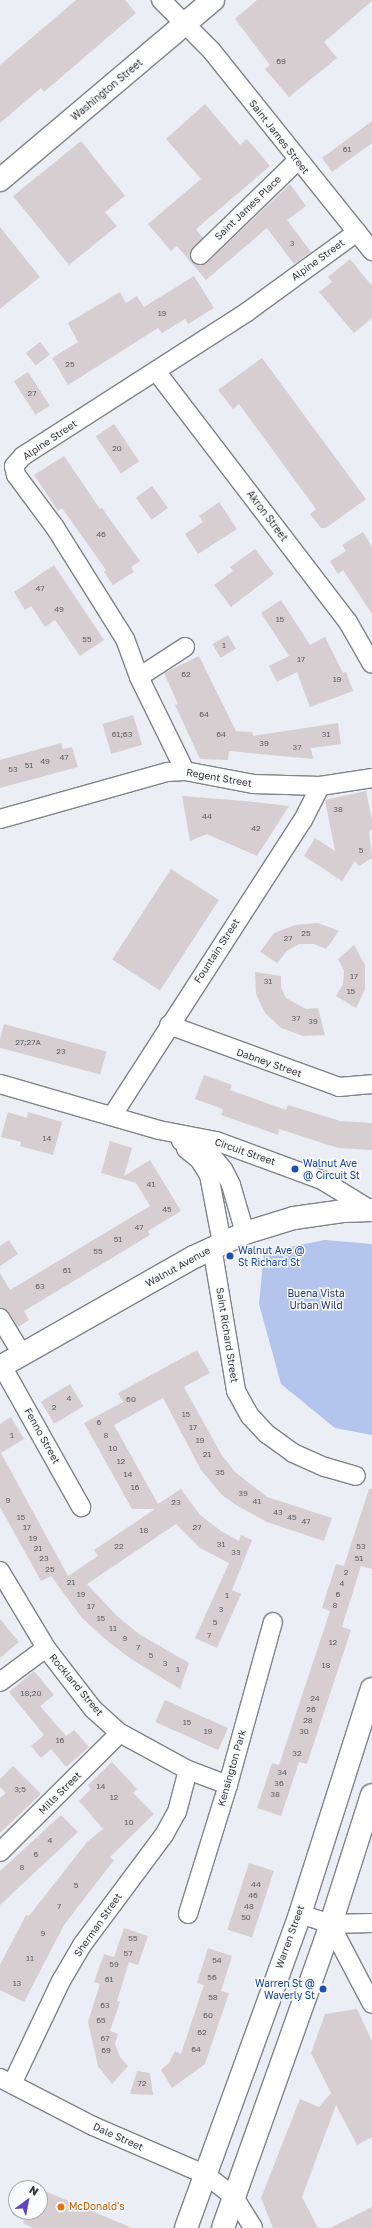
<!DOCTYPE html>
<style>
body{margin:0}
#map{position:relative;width:372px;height:2228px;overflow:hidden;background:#ebeef5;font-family:"Golos Text",sans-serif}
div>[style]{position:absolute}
.green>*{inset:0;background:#b3c4ed}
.building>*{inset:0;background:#d6ced1;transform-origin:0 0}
.roads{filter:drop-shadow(1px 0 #808389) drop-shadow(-1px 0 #808389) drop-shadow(0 1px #808389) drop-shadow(0 -1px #808389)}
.street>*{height:18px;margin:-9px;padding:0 9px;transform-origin:9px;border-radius:9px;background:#fff}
.secondary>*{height:22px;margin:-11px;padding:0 11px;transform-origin:11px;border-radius:11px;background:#fff}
.primary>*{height:22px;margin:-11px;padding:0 11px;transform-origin:11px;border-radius:11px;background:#fff}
.dots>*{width:11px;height:11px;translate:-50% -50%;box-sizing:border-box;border:2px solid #fafbfe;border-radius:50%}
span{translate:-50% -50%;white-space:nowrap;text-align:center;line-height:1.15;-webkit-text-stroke:3px #fafbfe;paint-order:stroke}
.number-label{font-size:8px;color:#5f5e60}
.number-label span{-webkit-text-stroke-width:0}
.street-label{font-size:10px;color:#37383a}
.transit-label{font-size:10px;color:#164399}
.left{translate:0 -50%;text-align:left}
.right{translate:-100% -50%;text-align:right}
.park-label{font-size:10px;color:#253769}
.food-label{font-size:10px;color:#c56008}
.north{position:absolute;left:8px;top:2180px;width:40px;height:40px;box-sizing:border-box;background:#fafbfe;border:1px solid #acadb0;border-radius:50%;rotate:32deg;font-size:11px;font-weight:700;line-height:16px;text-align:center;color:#37383a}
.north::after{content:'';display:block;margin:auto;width:14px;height:18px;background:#6244bc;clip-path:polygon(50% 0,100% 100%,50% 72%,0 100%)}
</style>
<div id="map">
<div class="green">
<div style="clip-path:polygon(325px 1240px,372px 1244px,372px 1435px,335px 1428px,281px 1384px,259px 1304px,264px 1252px)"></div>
</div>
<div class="building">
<div style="clip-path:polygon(76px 0,125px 0,136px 13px,44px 92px,41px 88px,0 123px,0 65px)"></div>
<div style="clip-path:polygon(257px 0,372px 0,372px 1px,324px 42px,337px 58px,289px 97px,265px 69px,270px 65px,235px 19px)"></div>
<div style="clip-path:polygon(205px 104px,240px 145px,247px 139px,270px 166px,196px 229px,203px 238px,192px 248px,190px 258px,198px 265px,207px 263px,290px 184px,306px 206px,287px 220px,311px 252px,294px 264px,267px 228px,206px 280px,177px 246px,171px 251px,148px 224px,201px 179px,166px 139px)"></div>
<div style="clip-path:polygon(372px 121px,372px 143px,332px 172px,322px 158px)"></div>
<div style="clip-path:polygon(81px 141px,125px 196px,105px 212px,117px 226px,69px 265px,13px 196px)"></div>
<div style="clip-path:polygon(0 227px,40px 277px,0 309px)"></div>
<div style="clip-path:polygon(350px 259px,372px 286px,372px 318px,354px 333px,319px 292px,332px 282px,328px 277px)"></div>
<div style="clip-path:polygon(194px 276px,214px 308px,188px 324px,185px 319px,162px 333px,158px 328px,68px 385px,52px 358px,78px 342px,68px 323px,120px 292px,126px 303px,137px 296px,144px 307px)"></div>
<div style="left:40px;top:342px;width:16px;height:18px;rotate:52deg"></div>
<div style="clip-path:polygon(262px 358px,366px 499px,326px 528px,321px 528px,310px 514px,316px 509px,239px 404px,233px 409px,218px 390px)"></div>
<div style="left:28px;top:372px;width:40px;height:17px;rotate:57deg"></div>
<div style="left:114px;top:424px;width:45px;height:22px;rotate:56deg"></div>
<div style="clip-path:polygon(64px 456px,100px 509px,102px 508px,140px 561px,131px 567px,134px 572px,113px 585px,104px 572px,106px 570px,62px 508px,58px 511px,34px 475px)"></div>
<div style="left:152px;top:486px;width:27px;height:20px;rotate:54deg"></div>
<div style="clip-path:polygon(219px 502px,237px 529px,198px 554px,185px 534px,203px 522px,199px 516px)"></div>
<div style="clip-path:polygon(363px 532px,372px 547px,372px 614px,343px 570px,338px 574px,330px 561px,346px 551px,342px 545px)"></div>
<div style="clip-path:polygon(255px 549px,274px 574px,231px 607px,214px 585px,233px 571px,230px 567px)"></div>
<div style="clip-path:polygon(54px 565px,104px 640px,80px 656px,55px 620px,45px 627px,31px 606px,25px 610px,14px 592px)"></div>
<div style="clip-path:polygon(281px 600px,310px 645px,325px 637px,343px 673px,346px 672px,353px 691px,310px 707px,297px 672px,277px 682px,269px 666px,289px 656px,261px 613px)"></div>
<div style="left:228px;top:635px;width:16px;height:18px;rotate:60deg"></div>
<div style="clip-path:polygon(199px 656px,236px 731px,252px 732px,253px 736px,338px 723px,341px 744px,311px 748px,313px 759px,229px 751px,228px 760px,200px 759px,175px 705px,178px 704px,164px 673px)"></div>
<div style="left:133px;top:715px;width:31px;height:32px;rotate:73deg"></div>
<div style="clip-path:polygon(61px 743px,63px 749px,72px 747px,78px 767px,0 788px,0 760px)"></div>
<div style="clip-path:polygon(366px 791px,372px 820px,372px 830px,369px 831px,372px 858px,359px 866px,355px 861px,342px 881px,304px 856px,315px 838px,335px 851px,325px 800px)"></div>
<div style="clip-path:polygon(182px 796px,245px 801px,289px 806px,257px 856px,207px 834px,190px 841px)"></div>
<div style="left:171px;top:869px;width:57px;height:108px;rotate:33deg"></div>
<div style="clip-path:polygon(318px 923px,339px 931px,326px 949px,314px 944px,299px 944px,287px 951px,277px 963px,260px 952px,274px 933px,295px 925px)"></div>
<div style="clip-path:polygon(354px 945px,365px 965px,365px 989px,356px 1008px,336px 996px,343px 984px,344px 971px,338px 959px)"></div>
<div style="clip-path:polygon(255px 972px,281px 976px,281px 987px,286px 998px,306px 1009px,318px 1008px,325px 1035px,303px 1036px,281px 1028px,265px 1013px,256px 994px)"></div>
<div style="left:4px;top:1024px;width:106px;height:24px;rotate:15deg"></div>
<div style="clip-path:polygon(204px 1075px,232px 1085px,230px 1090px,286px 1110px,288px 1105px,340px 1121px,372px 1123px,372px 1150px,338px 1148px,279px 1129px,278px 1135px,221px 1115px,223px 1109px,195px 1099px)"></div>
<div style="clip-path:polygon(8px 1112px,27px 1118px,28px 1112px,62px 1122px,53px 1155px,20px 1146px,21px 1142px,1px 1137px)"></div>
<div style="clip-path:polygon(110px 1141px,132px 1148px,124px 1176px,150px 1160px,181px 1211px,148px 1231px,150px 1235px,24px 1311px,29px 1320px,18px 1327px,9px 1312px,0 1308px,0 1273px,10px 1290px,150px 1206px,136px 1183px,101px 1173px)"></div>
<div style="clip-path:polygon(9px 1240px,18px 1254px,0 1266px,0 1246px)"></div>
<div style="clip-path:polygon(197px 1350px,210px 1373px,184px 1387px,221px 1454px,235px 1472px,267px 1497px,332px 1518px,324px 1541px,267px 1522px,236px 1505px,222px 1495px,201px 1470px,163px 1398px,114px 1425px,158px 1504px,181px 1489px,200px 1515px,221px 1531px,239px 1541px,241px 1535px,252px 1540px,232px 1590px,241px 1594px,217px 1648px,195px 1638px,229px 1563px,200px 1548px,176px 1524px,87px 1584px,116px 1615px,139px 1634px,189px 1663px,180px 1689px,131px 1659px,105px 1639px,82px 1618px,51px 1576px,41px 1581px,0 1507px,0 1424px,11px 1417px,24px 1439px,1px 1453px,68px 1576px,98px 1556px,94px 1550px,155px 1509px,132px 1509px,84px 1423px,123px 1402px,118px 1393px)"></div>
<div style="left:70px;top:1384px;width:26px;height:34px;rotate:59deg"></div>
<div style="clip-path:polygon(369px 1489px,372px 1489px,372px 1569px,361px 1566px,342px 1627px,351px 1630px,307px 1764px,299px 1762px,281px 1816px,257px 1808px,272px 1763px,279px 1765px,330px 1611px,322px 1608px,336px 1564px,344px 1566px)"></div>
<div style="clip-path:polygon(0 1619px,19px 1642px,0 1658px)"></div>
<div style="clip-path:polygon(34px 1671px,54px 1695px,40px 1706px,66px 1736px,74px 1730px,89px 1747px,66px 1767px,51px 1749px,41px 1758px,31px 1746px,44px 1735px,9px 1692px)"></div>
<div style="left:165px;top:1700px;width:69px;height:24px;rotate:24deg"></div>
<div style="clip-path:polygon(112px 1762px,137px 1789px,133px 1793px,154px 1814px,110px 1857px,114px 1860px,64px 1925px,24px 2002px,0 1990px,0 1965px,26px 1915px,29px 1916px,87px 1842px,103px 1829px,79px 1801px,91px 1789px,88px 1785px)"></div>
<div style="clip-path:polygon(13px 1766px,41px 1794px,0 1833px,0 1798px,6px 1793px,0 1787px,0 1779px)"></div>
<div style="clip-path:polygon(61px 1815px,78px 1832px,0 1905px,0 1871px)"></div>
<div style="left:249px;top:1863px;width:26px;height:70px;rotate:18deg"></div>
<div style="clip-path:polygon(124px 1928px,148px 1936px,138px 1965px,129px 1962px,117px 2001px,120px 2002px,110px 2031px,118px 2034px,115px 2044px,120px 2057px,128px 2066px,112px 2084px,98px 2066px,88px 2022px,100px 1984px,94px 1982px,104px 1954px,114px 1957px)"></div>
<div style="clip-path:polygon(208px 1948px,232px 1956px,221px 1991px,229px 1993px,205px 2064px,172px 2088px,161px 2070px,169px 2063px,175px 2051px,181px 2054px,204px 1985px,197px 1983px)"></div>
<div style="clip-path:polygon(357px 2009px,372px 2041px,372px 2137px,357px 2145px,336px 2105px,302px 2197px,318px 2228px,273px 2228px,261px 2198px,300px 2099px,319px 2107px,331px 2093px,311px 2053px,325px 2014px)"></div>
<div style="clip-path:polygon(137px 2071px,150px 2073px,153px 2095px,130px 2094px)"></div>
<div style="clip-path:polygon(40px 2189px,132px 2228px,33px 2228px,23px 2223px,24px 2220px,13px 2215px,10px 2203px,16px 2194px,16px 2212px,40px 2212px)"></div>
<div style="clip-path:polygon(372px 2207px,372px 2228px,330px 2228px)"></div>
</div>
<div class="roads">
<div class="street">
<div style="left:161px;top:0;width:71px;rotate:45deg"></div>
<div style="left:211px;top:50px;width:258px;rotate:51.3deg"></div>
<div style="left:200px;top:255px;width:135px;rotate:-44.1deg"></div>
<div style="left:156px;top:371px;width:316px;rotate:52.6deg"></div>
<div style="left:348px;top:622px;width:48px;rotate:60.3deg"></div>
<div style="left:139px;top:677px;width:55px;rotate:-33.1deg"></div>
<div style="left:185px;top:771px;width:105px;rotate:-116.1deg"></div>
<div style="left:139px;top:677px;width:40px;rotate:-110.2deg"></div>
<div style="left:125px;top:639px;width:133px;rotate:-122.1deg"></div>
<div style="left:54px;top:526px;width:64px;rotate:-126.7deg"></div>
<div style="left:16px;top:475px;width:9px;rotate:-103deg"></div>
<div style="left:14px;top:466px;width:13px;rotate:-48deg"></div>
<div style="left:23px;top:456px;width:266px;rotate:-32.7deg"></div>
<div style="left:247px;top:312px;width:136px;rotate:-36deg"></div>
<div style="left:0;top:819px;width:173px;rotate:-15.7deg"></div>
<div style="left:167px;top:772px;width:18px;rotate:-3deg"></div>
<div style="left:185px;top:771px;width:69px;rotate:10.8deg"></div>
<div style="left:253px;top:784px;width:67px;rotate:1.7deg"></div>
<div style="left:320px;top:786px;width:53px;rotate:-8.7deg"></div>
<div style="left:169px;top:1025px;width:181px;rotate:20deg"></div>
<div style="left:339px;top:1087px;width:33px;rotate:-5deg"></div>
<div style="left:0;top:1084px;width:166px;rotate:16.1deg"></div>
<div style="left:159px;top:1130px;width:58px;rotate:10.9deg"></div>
<div style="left:216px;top:1141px;width:113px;rotate:20.2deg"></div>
<div style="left:322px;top:1180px;width:55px;rotate:31.7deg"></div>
<div style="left:112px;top:1116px;width:352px;rotate:-57.2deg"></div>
<div style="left:303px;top:820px;width:38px;rotate:-63deg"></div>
<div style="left:181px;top:1141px;width:34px;rotate:26deg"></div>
<div style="left:212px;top:1156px;width:17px;rotate:50deg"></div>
<div style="left:223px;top:1169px;width:18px;rotate:63deg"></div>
<div style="left:231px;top:1185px;width:50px;rotate:73.7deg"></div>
<div style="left:186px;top:1149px;width:16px;rotate:38deg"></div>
<div style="left:199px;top:1159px;width:19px;rotate:58deg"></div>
<div style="left:209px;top:1175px;width:69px;rotate:79.2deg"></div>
<div style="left:212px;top:1247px;width:146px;rotate:80.5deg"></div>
<div style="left:236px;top:1391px;width:29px;rotate:61deg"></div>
<div style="left:250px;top:1416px;width:25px;rotate:47deg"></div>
<div style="left:267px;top:1434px;width:32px;rotate:36deg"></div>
<div style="left:293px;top:1453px;width:35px;rotate:24deg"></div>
<div style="left:325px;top:1467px;width:32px;rotate:16deg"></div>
<div style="left:0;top:1318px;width:42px;rotate:58.6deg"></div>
<div style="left:2px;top:1366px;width:162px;rotate:60.7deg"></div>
<div style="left:0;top:1571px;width:90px;rotate:59.1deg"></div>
<div style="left:46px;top:1648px;width:77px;rotate:52.4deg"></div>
<div style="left:93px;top:1709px;width:36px;rotate:42deg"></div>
<div style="left:120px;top:1733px;width:77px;rotate:28.6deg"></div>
<div style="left:188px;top:1770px;width:43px;rotate:20.6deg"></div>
<div style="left:0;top:1682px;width:57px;rotate:-36.5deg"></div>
<div style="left:0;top:1852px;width:169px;rotate:-44.8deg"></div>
<div style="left:188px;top:1914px;width:135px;rotate:-72.8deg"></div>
<div style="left:228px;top:1785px;width:169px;rotate:-74.6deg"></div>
<div style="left:300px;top:1914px;width:32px;rotate:18deg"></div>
<div style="left:330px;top:1924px;width:42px;rotate:-1.4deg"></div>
<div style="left:330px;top:1924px;width:90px;rotate:62.3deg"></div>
<div style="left:0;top:2078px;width:105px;rotate:27.3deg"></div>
<div style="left:93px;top:2126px;width:123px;rotate:23.4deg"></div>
<div style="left:206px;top:2175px;width:36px;rotate:38deg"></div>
<div style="left:234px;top:2197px;width:36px;rotate:58deg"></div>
<div style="left:12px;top:2084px;width:114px;rotate:-64.6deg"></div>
<div style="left:61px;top:1981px;width:42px;rotate:-59.7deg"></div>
<div style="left:82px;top:1945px;width:137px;rotate:-53.3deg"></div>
<div style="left:164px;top:1835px;width:26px;rotate:-61deg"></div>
<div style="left:177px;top:1812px;width:43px;rotate:-75.3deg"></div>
</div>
<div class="secondary">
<div style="left:0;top:1367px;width:223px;rotate:-29.6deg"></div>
<div style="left:194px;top:1257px;width:56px;rotate:-25.2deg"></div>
<div style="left:245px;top:1233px;width:51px;rotate:-17deg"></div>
<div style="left:294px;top:1218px;width:49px;rotate:-8.1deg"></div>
<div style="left:343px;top:1211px;width:29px;rotate:-2deg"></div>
<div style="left:186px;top:2228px;width:334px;rotate:-70deg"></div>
<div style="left:300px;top:1914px;width:236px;rotate:-72.3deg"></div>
<div style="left:223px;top:2228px;width:304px;rotate:-70.4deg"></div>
<div style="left:325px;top:1942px;width:154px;rotate:-72.3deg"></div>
</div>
<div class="primary">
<div style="left:0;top:180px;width:279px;rotate:-40.2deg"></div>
</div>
</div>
<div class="dots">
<div style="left:295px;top:1169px;background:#1a4fb4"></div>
<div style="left:230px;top:1256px;background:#1a4fb4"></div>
<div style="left:323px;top:1989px;background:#1a4fb4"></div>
<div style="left:61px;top:2207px;background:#e8710a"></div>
</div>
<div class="number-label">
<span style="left:281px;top:62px">69</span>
<span style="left:347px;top:150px">61</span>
<span style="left:292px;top:244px">3</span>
<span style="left:162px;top:314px">19</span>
<span style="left:70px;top:365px">25</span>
<span style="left:32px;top:394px">27</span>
<span style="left:117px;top:449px">20</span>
<span style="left:101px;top:535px">46</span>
<span style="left:40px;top:589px">47</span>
<span style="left:59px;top:610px">49</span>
<span style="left:280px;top:620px">15</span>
<span style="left:87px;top:640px">55</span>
<span style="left:224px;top:646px">1</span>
<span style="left:301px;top:660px">17</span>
<span style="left:186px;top:675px">62</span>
<span style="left:337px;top:680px">19</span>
<span style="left:204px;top:715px">64</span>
<span style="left:122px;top:735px">61;63</span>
<span style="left:221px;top:735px">64</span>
<span style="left:326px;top:735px">31</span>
<span style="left:264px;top:744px">39</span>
<span style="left:297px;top:748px">37</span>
<span style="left:64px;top:758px">47</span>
<span style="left:45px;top:762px">49</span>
<span style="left:29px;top:766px">51</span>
<span style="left:13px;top:770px">53</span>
<span style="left:338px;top:810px">38</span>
<span style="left:207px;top:817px">44</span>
<span style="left:256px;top:829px">42</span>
<span style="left:361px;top:851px">5</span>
<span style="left:306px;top:934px">25</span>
<span style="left:288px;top:939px">27</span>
<span style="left:354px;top:977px">17</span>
<span style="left:268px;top:982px">31</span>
<span style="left:351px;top:992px">15</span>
<span style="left:296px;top:1019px">37</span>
<span style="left:313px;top:1022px">39</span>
<span style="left:28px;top:1043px">27;27A</span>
<span style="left:61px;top:1052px">23</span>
<span style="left:47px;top:1139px">14</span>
<span style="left:151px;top:1185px">41</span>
<span style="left:167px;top:1210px">45</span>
<span style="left:139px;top:1228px">47</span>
<span style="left:118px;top:1240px">51</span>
<span style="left:98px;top:1252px">55</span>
<span style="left:67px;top:1271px">61</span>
<span style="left:40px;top:1287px">63</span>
<span style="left:69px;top:1399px">4</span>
<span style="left:131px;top:1400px">60</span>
<span style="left:54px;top:1408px">2</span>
<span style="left:186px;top:1415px">15</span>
<span style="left:99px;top:1423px">6</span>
<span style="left:193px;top:1428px">17</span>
<span style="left:12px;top:1436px">1</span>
<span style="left:106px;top:1436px">8</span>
<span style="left:200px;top:1441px">19</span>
<span style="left:113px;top:1449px">10</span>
<span style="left:207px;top:1455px">21</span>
<span style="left:121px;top:1462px">12</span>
<span style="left:220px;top:1473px">35</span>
<span style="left:128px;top:1475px">14</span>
<span style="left:135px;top:1488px">16</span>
<span style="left:243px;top:1494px">39</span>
<span style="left:8px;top:1501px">9</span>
<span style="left:257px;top:1502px">41</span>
<span style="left:176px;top:1503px">23</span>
<span style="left:278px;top:1513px">43</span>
<span style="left:21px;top:1518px">15</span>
<span style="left:292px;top:1518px">45</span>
<span style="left:306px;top:1522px">47</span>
<span style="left:27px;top:1528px">17</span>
<span style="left:197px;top:1528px">27</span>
<span style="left:144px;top:1531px">18</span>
<span style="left:33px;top:1539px">19</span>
<span style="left:221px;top:1545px">31</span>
<span style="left:119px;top:1547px">22</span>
<span style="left:361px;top:1547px">53</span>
<span style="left:38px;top:1549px">21</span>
<span style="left:236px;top:1553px">33</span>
<span style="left:44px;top:1559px">23</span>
<span style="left:359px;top:1559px">51</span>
<span style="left:50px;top:1570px">25</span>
<span style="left:346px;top:1573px">2</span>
<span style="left:71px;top:1583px">21</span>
<span style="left:342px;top:1584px">4</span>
<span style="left:81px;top:1595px">19</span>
<span style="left:338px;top:1595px">6</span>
<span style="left:227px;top:1596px">1</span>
<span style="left:335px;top:1606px">8</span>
<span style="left:91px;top:1607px">17</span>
<span style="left:221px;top:1610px">3</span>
<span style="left:101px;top:1619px">15</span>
<span style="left:215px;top:1623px">5</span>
<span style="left:113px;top:1629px">11</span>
<span style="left:209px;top:1636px">7</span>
<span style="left:125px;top:1639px">9</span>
<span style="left:333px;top:1643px">12</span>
<span style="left:138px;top:1648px">7</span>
<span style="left:151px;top:1656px">5</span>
<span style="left:165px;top:1664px">3</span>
<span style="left:326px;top:1666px">18</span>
<span style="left:178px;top:1670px">1</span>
<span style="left:31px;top:1694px">18;20</span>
<span style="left:315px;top:1699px">24</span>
<span style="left:311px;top:1710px">26</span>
<span style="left:308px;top:1721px">28</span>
<span style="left:187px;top:1723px">15</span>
<span style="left:208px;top:1732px">19</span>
<span style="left:304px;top:1732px">30</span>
<span style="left:60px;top:1741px">16</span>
<span style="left:297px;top:1754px">32</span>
<span style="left:282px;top:1773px">34</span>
<span style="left:279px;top:1784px">36</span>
<span style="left:101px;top:1787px">14</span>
<span style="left:20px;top:1790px">3;5</span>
<span style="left:275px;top:1795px">38</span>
<span style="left:114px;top:1798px">12</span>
<span style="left:129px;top:1823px">10</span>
<span style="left:50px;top:1841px">4</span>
<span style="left:36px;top:1855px">6</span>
<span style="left:22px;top:1868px">8</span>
<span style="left:256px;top:1885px">44</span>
<span style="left:76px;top:1886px">5</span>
<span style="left:253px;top:1896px">46</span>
<span style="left:59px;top:1907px">7</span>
<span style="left:249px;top:1907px">48</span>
<span style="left:246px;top:1918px">50</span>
<span style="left:43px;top:1934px">9</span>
<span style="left:133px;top:1939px">55</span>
<span style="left:128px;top:1954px">57</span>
<span style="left:30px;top:1959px">11</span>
<span style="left:217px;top:1961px">54</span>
<span style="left:114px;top:1965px">59</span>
<span style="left:212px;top:1978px">56</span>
<span style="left:109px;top:1980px">61</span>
<span style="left:17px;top:1984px">13</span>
<span style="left:213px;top:1998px">58</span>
<span style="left:105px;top:2006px">63</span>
<span style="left:208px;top:2016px">60</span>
<span style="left:101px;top:2021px">65</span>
<span style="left:202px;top:2033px">62</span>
<span style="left:105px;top:2039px">67</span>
<span style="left:196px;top:2050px">64</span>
<span style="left:106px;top:2051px">69</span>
<span style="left:142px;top:2084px">72</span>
</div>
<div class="street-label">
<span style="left:107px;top:90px;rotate:-40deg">Washington Street</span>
<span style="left:279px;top:137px;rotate:52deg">Saint James Street</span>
<span style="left:248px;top:208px;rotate:-44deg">Saint James Place</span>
<span style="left:318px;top:260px;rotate:-36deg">Alpine Street</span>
<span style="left:50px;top:440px;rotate:-34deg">Alpine Street</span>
<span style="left:267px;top:516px;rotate:53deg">Akron Street</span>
<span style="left:219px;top:778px;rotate:10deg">Regent Street</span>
<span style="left:217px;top:951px;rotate:-57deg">Fountain Street</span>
<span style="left:269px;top:1063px;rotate:19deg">Dabney Street</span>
<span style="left:245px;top:1152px;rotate:19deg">Circuit Street</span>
<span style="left:178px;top:1267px;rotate:-29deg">Walnut Avenue</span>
<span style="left:227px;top:1335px;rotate:81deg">Saint Richard Street</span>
<span style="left:42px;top:1436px;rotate:61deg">Fenno Street</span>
<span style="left:76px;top:1685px;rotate:50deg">Rockland Street</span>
<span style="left:232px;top:1768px;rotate:-74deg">Kensington Park</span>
<span style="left:60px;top:1793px;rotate:-45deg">Mills Street</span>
<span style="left:98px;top:1925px;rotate:-55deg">Sherman Street</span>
<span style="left:290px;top:1937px;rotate:-70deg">Warren Street</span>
<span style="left:118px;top:2137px;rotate:24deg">Dale Street</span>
</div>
<div class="transit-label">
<span class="left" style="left:303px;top:1169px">Walnut Ave<br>@ Circuit St</span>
<span class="left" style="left:238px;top:1256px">Walnut Ave @<br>St Richard St</span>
<span class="right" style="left:315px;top:1989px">Warren St @<br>Waverly St</span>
</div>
<div class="park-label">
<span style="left:316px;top:1299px">Buena Vista<br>Urban Wild</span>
</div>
<div class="food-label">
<span class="left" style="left:69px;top:2207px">McDonald's</span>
</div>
<div class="north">N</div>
</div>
